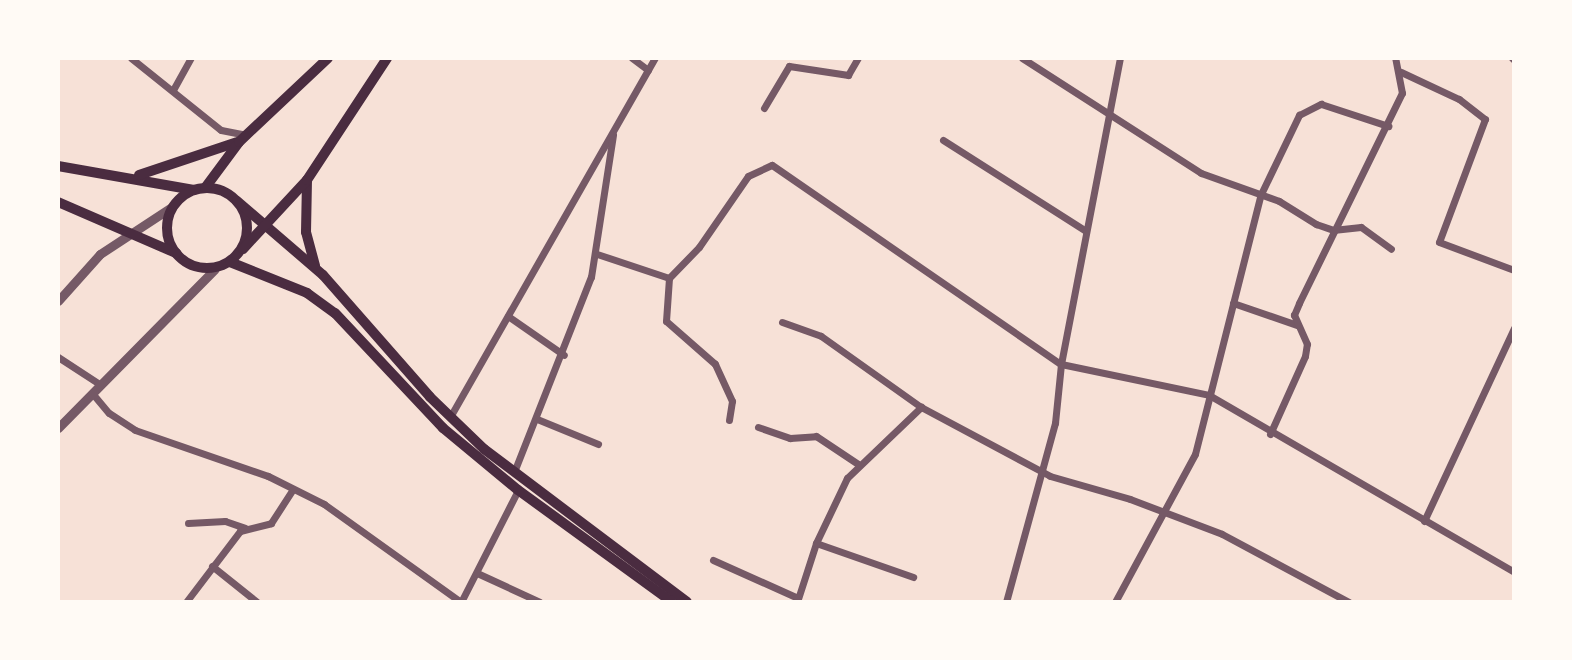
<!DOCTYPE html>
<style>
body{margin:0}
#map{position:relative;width:1572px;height:660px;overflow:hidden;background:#f7e1d7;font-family:"Archivo Narrow",sans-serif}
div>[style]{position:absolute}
.minor>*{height:7px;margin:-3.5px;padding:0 3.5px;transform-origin:3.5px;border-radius:3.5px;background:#755966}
.tertiary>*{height:9px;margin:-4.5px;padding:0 4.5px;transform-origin:4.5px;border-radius:4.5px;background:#755966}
.secondary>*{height:10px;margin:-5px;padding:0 5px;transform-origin:5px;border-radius:5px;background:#4a2c40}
.secondary>.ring{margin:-5px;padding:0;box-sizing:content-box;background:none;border:10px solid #4a2c40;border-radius:50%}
span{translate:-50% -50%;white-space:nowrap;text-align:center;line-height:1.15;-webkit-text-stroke:8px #fffaf5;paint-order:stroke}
.frame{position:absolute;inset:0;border:60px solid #fffaf5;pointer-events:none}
</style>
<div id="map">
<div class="minor">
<div style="left:131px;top:58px;width:115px;rotate:38.7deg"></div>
<div style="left:221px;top:130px;width:26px;rotate:11deg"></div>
<div style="left:632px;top:58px;width:20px;rotate:37deg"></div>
<div style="left:1022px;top:58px;width:213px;rotate:32.7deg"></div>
<div style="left:1201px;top:173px;width:83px;rotate:19.7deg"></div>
<div style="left:1279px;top:201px;width:44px;rotate:31.9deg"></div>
<div style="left:1316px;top:224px;width:18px;rotate:19deg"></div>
<div style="left:1333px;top:230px;width:28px;rotate:-6deg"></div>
<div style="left:1361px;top:227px;width:37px;rotate:36deg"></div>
<div style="left:1512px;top:58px;width:3px;rotate:45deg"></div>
<div style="left:1401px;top:72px;width:64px;rotate:25deg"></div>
<div style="left:1459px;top:99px;width:33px;rotate:38deg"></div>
<div style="left:1485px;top:119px;width:131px;rotate:110.5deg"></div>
<div style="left:1439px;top:242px;width:80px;rotate:20.5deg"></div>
<div style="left:173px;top:90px;width:37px;rotate:-61deg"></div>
<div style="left:764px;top:108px;width:49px;rotate:-59.2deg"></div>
<div style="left:789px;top:66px;width:60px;rotate:8.7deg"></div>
<div style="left:848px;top:75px;width:20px;rotate:-60deg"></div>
<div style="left:943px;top:140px;width:169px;rotate:32.5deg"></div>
<div style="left:597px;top:254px;width:76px;rotate:18.4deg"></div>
<div style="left:1233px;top:303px;width:68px;rotate:19deg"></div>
<div style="left:508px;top:316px;width:68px;rotate:34.9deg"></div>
<div style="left:782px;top:322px;width:41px;rotate:19.7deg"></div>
<div style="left:821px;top:336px;width:123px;rotate:35.4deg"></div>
<div style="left:58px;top:357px;width:51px;rotate:33.1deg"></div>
<div style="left:92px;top:393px;width:26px;rotate:50deg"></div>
<div style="left:109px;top:413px;width:31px;rotate:33deg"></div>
<div style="left:135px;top:430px;width:141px;rotate:19.1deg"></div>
<div style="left:268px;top:476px;width:63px;rotate:26.6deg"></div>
<div style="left:324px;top:504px;width:168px;rotate:35.6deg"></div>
<div style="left:450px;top:417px;width:413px;rotate:-60.3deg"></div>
<div style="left:537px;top:419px;width:66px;rotate:22.3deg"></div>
<div style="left:729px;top:420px;width:19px;rotate:-81deg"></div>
<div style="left:732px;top:401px;width:41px;rotate:-114.7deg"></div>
<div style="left:715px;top:364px;width:65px;rotate:-138.7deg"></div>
<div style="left:666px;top:321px;width:43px;rotate:-86deg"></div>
<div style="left:669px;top:278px;width:43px;rotate:-45.9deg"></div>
<div style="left:699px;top:247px;width:86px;rotate:-55.4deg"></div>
<div style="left:748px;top:176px;width:26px;rotate:-25deg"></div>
<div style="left:772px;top:165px;width:351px;rotate:34.6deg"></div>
<div style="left:1061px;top:364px;width:151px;rotate:11.8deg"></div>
<div style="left:1209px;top:395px;width:353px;rotate:30.1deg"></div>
<div style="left:758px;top:427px;width:34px;rotate:19deg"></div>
<div style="left:790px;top:438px;width:26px;rotate:-4deg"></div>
<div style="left:816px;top:436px;width:50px;rotate:33.7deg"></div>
<div style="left:1270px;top:434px;width:85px;rotate:-65.8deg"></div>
<div style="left:1305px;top:356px;width:12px;rotate:-81deg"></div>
<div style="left:1307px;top:344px;width:32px;rotate:-114deg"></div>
<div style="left:1294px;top:315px;width:13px;rotate:-67deg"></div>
<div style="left:1299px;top:303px;width:234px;rotate:-63.9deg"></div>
<div style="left:1402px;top:93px;width:36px;rotate:-101deg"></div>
<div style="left:514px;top:472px;width:210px;rotate:-68.5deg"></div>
<div style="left:591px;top:277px;width:144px;rotate:-81.2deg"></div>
<div style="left:1424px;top:521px;width:213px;rotate:-65deg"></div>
<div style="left:188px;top:523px;width:37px;rotate:-3deg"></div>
<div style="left:225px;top:521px;width:21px;rotate:19deg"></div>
<div style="left:816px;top:543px;width:103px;rotate:19.3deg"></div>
<div style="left:713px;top:560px;width:93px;rotate:24.1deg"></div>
<div style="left:212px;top:566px;width:58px;rotate:38.7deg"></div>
<div style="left:477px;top:573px;width:69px;rotate:24.7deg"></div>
<div style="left:186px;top:602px;width:89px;rotate:-52.7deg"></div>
<div style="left:240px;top:531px;width:32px;rotate:-14deg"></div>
<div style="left:271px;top:523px;width:40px;rotate:-57.1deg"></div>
<div style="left:461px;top:602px;width:126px;rotate:-63deg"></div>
<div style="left:797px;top:602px;width:62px;rotate:-72.1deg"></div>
<div style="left:816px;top:543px;width:72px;rotate:-64.5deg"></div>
<div style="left:847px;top:478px;width:103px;rotate:-43.8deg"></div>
<div style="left:921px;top:407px;width:146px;rotate:28.1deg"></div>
<div style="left:1050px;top:476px;width:83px;rotate:16deg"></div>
<div style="left:1130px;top:499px;width:98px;rotate:20.8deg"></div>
<div style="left:1222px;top:534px;width:144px;rotate:28.2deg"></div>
<div style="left:1006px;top:602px;width:186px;rotate:-74.7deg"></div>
<div style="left:1055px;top:423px;width:59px;rotate:-84.2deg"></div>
<div style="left:1061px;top:364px;width:312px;rotate:-79.1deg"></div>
<div style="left:1115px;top:602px;width:168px;rotate:-61.6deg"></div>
<div style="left:1195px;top:454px;width:268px;rotate:-75.8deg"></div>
<div style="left:1261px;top:194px;width:88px;rotate:-64.3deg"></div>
<div style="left:1299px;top:115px;width:25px;rotate:-27deg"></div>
<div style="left:1321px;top:104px;width:71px;rotate:18.2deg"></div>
</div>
<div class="tertiary">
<div style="left:58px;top:301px;width:63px;rotate:-48.2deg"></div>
<div style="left:100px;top:254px;width:87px;rotate:-33.3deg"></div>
<div style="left:58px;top:428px;width:223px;rotate:-45.4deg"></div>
</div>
<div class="secondary">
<div style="left:58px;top:166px;width:138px;rotate:10deg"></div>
<div style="left:139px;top:175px;width:103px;rotate:-18.6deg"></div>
<div style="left:307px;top:180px;width:52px;rotate:91.1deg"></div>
<div style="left:306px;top:232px;width:35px;rotate:75deg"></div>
<div class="ring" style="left:167px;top:188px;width:70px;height:70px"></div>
<div style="left:205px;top:188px;width:57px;rotate:-53.5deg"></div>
<div style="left:239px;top:142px;width:122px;rotate:-43.3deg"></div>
<div style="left:237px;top:201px;width:113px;rotate:40.7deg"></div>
<div style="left:323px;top:275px;width:162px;rotate:48.7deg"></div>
<div style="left:430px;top:397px;width:75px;rotate:43.9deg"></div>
<div style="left:484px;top:449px;width:254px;rotate:37deg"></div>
<div style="left:58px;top:202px;width:129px;rotate:23.4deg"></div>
<div style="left:243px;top:249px;width:94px;rotate:-47.2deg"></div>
<div style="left:307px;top:180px;width:146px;rotate:-56.7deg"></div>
<div style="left:230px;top:262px;width:83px;rotate:21.9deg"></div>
<div style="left:307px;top:293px;width:34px;rotate:36deg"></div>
<div style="left:335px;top:313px;width:158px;rotate:46.8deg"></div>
<div style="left:443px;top:428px;width:97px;rotate:39.6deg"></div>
<div style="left:518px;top:490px;width:190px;rotate:36deg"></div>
</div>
<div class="frame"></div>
</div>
